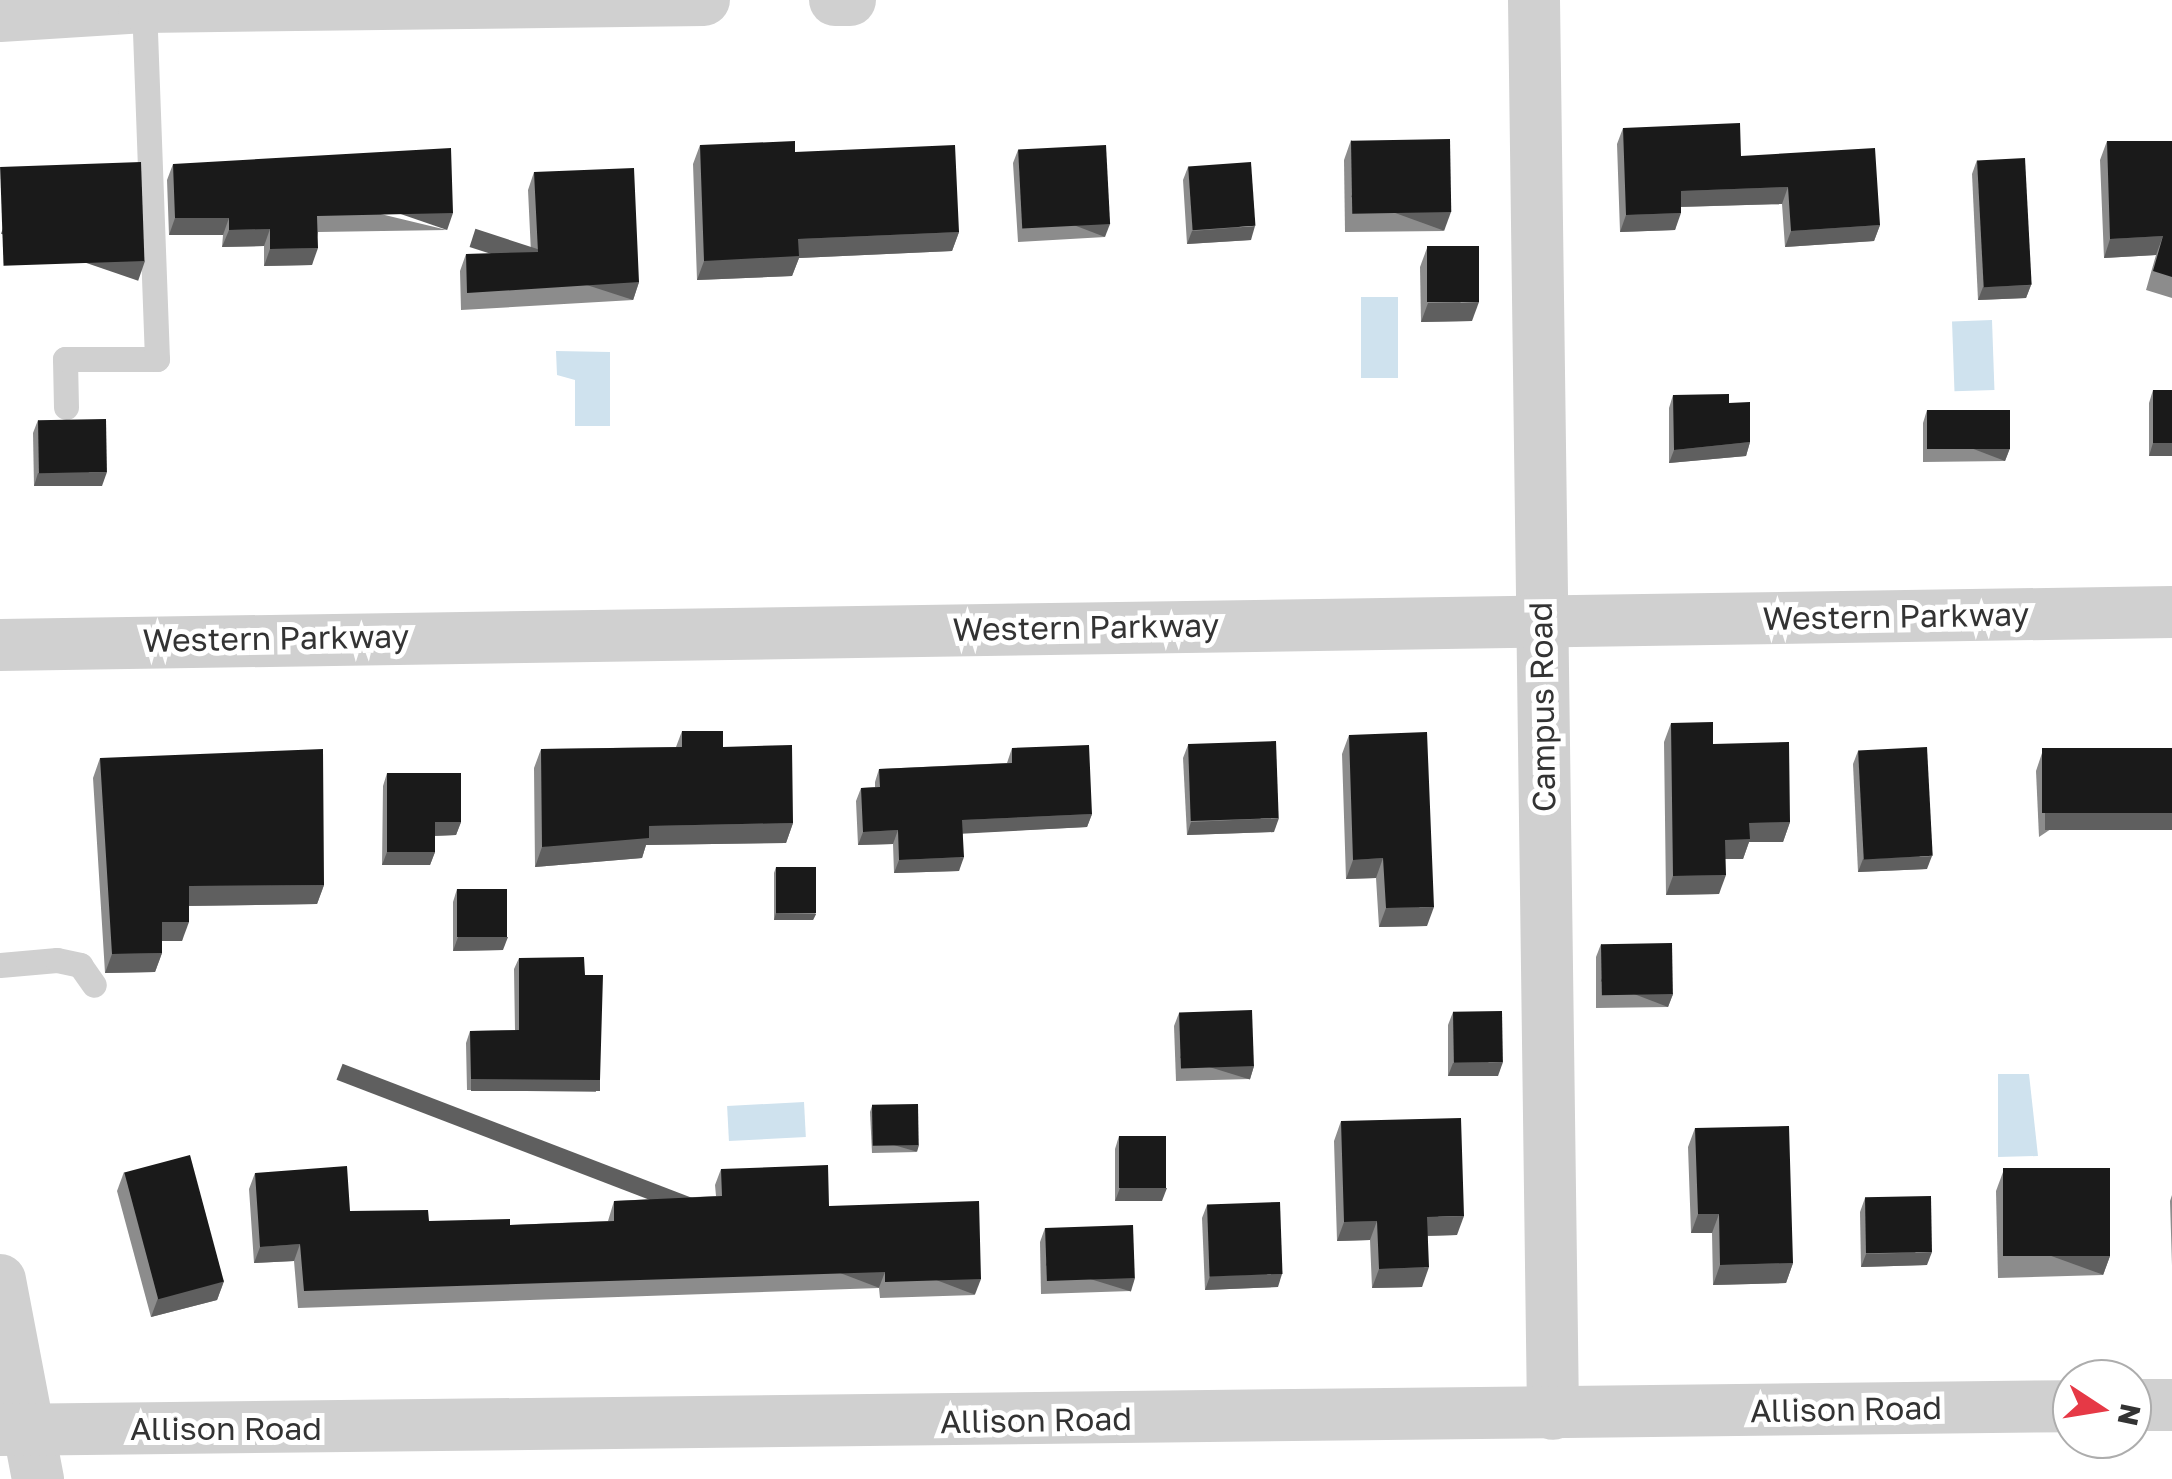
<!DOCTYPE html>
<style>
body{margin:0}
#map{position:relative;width:2172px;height:1479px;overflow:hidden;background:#fff;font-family:"Golos Text",sans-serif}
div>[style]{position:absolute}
.water>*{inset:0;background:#cfe2ee;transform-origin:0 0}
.lane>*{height:25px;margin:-12.5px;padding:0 12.5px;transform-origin:12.5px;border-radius:12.5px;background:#d0d0d0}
.street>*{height:52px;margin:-26px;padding:0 26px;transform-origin:26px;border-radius:26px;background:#d0d0d0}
.wall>*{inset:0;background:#8c8c8c}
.shaded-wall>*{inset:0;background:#5f5f5f;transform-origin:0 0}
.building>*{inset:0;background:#1a1a1a;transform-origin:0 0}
span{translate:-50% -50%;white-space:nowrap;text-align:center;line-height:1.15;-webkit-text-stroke:10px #fff;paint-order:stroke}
.street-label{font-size:32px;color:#333}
.north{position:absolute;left:2052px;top:1359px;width:100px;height:100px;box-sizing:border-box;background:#fff;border:2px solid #adadad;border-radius:50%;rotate:102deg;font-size:28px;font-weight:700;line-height:40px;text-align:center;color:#333}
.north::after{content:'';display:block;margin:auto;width:35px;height:45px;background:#e63946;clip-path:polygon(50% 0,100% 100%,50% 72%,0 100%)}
</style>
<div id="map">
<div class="water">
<div style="left:1361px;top:297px;width:37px;height:81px"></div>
<div style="left:1992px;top:320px;width:70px;height:40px;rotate:88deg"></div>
<div style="clip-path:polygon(556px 351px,610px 352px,610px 426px,575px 426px,575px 380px,557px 375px)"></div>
<div style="clip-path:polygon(1998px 1074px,2029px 1074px,2038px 1156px,1998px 1157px)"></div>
<div style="left:804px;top:1102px;width:35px;height:77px;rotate:87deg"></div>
</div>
<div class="lane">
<div style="left:66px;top:407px;width:48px;rotate:-91.2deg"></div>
<div style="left:65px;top:359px;width:92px"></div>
<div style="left:157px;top:359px;width:352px;rotate:-92.1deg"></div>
<div style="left:0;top:965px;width:57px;rotate:-5deg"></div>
<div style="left:57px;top:960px;width:24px;rotate:12deg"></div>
<div style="left:80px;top:965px;width:24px;rotate:55deg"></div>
</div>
<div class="street">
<div style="left:835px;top:0;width:15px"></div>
<div style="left:1534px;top:0;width:1414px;rotate:89.23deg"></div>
<div style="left:0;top:16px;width:144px;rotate:-3.6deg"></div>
<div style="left:144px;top:7px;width:560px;rotate:-0.72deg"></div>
<div style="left:0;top:645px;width:2172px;rotate:-0.87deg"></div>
<div style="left:0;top:1280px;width:203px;rotate:79.2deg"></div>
<div style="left:2132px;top:1405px;width:40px"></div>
<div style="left:0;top:1430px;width:2072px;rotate:-0.66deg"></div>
</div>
<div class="wall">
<div style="clip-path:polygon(1623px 128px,1741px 156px,1880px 225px,1874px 241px,1785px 247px,1782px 204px,1681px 207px,1675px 230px,1620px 232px,1617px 144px)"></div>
<div style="clip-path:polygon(1351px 140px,1444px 231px,1345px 232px,1344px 160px)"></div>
<div style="clip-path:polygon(2107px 141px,2172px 141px,2172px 298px,2146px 290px,2156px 255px,2104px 258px,2100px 160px)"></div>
<div style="clip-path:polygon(700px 145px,795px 152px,959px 232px,952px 251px,799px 258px,792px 276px,697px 280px,693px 164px)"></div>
<div style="clip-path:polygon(1018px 150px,1105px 237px,1018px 242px,1013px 163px)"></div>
<div style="clip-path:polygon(1977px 160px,2031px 285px,2026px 298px,1978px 300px,1972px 174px)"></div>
<div style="clip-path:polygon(173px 164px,447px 230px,318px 232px,312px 265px,264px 266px,264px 246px,222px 247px,223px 235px,169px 235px,167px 180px)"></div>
<div style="clip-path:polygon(1188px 167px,1251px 240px,1187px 244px,1183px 180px)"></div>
<div style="clip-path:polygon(534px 172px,639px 282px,633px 300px,461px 310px,460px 271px,466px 254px,531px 253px,528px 190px)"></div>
<div style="clip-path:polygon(1427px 248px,1472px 321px,1421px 322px,1420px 267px)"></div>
<div style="clip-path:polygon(2153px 390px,2172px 456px,2149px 456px,2149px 403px)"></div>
<div style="clip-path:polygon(1673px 395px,1750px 442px,1746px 456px,1669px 463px,1669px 408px)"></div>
<div style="clip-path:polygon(1927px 410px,2010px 448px,2005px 461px,1923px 462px,1923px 423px)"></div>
<div style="clip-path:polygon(38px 420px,102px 486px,34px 486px,33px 433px)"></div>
<div style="clip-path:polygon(1671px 723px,1713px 744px,1790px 822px,1783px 842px,1749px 842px,1743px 859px,1725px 859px,1719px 894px,1666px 895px,1664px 742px)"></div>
<div style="clip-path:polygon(682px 731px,723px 747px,793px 823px,786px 843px,646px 845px,642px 858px,535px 867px,534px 768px,541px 749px,676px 747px)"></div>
<div style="clip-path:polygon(1349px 735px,1427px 926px,1379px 927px,1376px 878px,1346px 879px,1342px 754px)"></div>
<div style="clip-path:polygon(1188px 745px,1274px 832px,1187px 835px,1183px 758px)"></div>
<div style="clip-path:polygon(1012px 748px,1092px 814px,1087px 827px,963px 833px,959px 871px,894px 873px,893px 844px,858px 845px,856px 801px,861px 788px,875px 787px,875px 782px,879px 769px,1007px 763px)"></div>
<div style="clip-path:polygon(2172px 748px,2039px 837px,2036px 771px,2042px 753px)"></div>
<div style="clip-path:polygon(1858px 751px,1927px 869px,1858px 872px,1853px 764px)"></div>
<div style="clip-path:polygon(100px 758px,324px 885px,317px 904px,189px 906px,182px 941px,162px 941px,162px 953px,155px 972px,105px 973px,93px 778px)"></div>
<div style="clip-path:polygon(387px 773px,461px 822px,456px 835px,435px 836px,435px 852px,430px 865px,382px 865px,383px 786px)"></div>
<div style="clip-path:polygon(776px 867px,816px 914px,813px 920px,774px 920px,774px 873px)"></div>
<div style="clip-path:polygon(457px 889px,503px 950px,453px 951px,453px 902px)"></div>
<div style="clip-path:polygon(1601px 944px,1673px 994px,1668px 1007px,1596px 1008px,1596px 957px)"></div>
<div style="clip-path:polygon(519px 958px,585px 975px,596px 1092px,467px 1090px,466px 1043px,470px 1031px,515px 1030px,514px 969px)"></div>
<div style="clip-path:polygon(1453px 1012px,1498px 1076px,1448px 1076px,1448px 1025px)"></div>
<div style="clip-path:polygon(1179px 1013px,1254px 1066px,1250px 1079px,1176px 1081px,1174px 1026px)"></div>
<div style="clip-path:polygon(872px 1106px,917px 1152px,872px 1153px,870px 1112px)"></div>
<div style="clip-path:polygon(1341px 1121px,1457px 1235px,1428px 1236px,1422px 1287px,1372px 1288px,1370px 1240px,1337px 1241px,1334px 1141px)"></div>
<div style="clip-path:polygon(1695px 1128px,1793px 1263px,1786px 1283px,1713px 1285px,1712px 1233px,1691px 1233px,1688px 1147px)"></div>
<div style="clip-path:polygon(1119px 1136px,1162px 1201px,1115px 1201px,1115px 1149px)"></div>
<div style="clip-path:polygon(721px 1169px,829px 1206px,975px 1295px,880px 1298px,879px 1288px,298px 1308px,294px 1261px,254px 1263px,249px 1189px,255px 1173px,350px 1211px,429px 1221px,510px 1225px,608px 1221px,614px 1201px,716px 1196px,715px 1185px)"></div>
<div style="clip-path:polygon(124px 1172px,224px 1281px,217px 1300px,151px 1317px,117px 1191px)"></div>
<div style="clip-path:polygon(2003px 1172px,2110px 1256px,2103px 1275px,1998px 1278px,1996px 1191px)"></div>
<div style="clip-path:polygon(2172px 1195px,2172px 1266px,2170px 1201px)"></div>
<div style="clip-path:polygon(1865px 1198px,1927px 1265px,1861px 1267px,1860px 1212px)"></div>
<div style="clip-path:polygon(1207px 1205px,1278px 1287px,1205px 1290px,1202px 1218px)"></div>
<div style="clip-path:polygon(1045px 1228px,1131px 1291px,1041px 1294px,1040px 1242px)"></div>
</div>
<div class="shaded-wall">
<div style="clip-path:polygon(1788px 187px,1782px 204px,1675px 207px,1681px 191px)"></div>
<div style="left:1451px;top:212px;width:20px;height:99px;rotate:110deg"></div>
<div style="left:453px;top:213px;width:18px;height:136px;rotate:109deg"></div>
<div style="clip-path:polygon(1681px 213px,1675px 230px,1620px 232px,1626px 215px)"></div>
<div style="clip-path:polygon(175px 218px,229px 218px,223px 235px,169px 235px)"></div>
<div style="left:1110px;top:224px;width:14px;height:88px;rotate:111deg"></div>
<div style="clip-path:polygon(1880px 225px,1874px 241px,1785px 247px,1791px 231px)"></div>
<div style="clip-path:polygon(1255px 226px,1251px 240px,1187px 244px,1192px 231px)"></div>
<div style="clip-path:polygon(270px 229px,264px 246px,222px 247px,229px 230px)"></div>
<div style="clip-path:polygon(959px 232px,952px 251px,799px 258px,792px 276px,697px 280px,704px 261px,798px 239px)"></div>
<div style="clip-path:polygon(2163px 236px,2156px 255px,2104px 258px,2110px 239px)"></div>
<div style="clip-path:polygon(318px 248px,312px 265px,264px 266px,270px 249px)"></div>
<div style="left:145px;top:261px;width:21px;height:145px;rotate:109deg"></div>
<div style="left:639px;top:282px;width:19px;height:172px;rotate:108deg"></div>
<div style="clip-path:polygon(2031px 285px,2026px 298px,1978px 300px,1983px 287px)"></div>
<div style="clip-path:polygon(1479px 302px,1472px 321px,1421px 322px,1428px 303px)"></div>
<div style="clip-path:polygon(1750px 442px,1746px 456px,1669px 463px,1674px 450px)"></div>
<div style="clip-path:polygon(2153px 443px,2172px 443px,2172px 456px,2149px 456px)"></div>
<div style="left:2010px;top:448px;width:14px;height:82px;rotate:111deg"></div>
<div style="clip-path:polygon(107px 472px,102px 486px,34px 486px,38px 473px)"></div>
<div style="left:2172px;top:813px;width:17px;height:127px;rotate:90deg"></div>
<div style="clip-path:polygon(1092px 814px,1087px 827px,957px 834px,962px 820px)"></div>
<div style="clip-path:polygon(1279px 818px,1274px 832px,1187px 835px,1191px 822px)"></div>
<div style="clip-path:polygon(435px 822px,461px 822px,456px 835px,430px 836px)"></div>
<div style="clip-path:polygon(1790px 822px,1783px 842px,1749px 842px,1743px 859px,1718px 859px,1725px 840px,1749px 823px)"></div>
<div style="clip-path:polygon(793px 823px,786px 843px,646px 845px,642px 858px,535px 867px,542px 847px,649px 826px)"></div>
<div style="clip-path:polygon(898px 830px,893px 844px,858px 845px,863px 832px)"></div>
<div style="clip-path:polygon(387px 852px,435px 852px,430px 865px,382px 865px)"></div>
<div style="clip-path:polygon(1932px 856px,1927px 869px,1858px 872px,1863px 859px)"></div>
<div style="clip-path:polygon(964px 857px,959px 871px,894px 873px,899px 860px)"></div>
<div style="clip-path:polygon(1383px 858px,1376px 878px,1346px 879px,1353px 860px)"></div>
<div style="clip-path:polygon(1726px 875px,1719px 894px,1666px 895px,1673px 876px)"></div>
<div style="clip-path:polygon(324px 885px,317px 904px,182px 906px,189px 886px)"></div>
<div style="clip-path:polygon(1434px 907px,1427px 926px,1379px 927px,1386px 908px)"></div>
<div style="clip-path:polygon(776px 913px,816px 914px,813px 920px,774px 920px)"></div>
<div style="clip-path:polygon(162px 922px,189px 922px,182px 941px,155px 941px)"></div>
<div style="clip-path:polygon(458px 937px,508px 937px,503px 950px,453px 951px)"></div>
<div style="clip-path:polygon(162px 953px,155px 972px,105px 973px,112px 954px)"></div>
<div style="left:1673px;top:994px;width:14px;height:72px;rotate:111deg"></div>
<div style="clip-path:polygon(1503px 1062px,1498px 1076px,1448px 1076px,1453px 1063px)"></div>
<div style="left:1254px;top:1066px;width:14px;height:73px;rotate:107deg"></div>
<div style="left:471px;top:1079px;width:129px;height:12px"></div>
<div style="left:919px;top:1145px;width:7px;height:45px;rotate:106deg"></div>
<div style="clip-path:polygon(1120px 1188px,1167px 1188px,1162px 1201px,1115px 1201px)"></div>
<div style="clip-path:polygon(1698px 1214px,1719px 1214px,1712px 1233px,1691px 1233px)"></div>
<div style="clip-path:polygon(1464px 1216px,1457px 1235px,1420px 1236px,1427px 1217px)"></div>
<div style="clip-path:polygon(1377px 1221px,1370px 1240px,1337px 1241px,1344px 1222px)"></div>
<div style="clip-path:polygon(300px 1244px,294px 1261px,254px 1263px,260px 1247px)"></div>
<div style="clip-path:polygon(1932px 1252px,1927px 1265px,1861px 1267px,1866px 1254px)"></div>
<div style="left:2110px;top:1256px;width:20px;height:105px;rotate:110deg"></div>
<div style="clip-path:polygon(1793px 1263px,1786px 1283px,1713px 1285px,1720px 1265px)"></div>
<div style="clip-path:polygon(1429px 1267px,1422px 1287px,1372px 1288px,1379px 1269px)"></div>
<div style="left:885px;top:1272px;width:17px;height:581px;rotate:111deg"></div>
<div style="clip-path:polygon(1282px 1274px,1278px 1287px,1205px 1290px,1210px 1276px)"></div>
<div style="left:1135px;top:1278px;width:14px;height:89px;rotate:107deg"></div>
<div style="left:981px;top:1279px;width:17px;height:96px;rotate:111deg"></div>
<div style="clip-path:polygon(224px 1281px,217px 1300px,151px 1317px,158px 1298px)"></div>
</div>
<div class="building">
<div style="clip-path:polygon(1740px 123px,1741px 156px,1875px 148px,1880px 225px,1791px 231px,1788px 187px,1681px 191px,1681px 213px,1626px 215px,1623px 128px)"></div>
<div style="left:1450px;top:139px;width:73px;height:99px;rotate:89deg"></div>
<div style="clip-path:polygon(795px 141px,795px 152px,955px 145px,959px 232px,798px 239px,799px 256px,704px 261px,700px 145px)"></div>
<div style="clip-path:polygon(2107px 141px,2172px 141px,2172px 277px,2153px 271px,2163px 236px,2110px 239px)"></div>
<div style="left:1106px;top:145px;width:79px;height:88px;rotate:87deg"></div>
<div style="clip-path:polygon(451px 148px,453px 213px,317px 216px,318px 248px,270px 249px,270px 229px,229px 230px,229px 218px,175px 218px,173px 164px)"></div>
<div style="left:2025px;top:158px;width:127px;height:48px;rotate:87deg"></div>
<div style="left:141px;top:162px;width:99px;height:141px;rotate:88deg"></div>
<div style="left:1251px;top:162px;width:64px;height:63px;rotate:86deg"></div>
<div style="clip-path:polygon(634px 168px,639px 282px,467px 293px,466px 254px,538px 252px,534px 172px)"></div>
<div style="left:1479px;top:246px;width:56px;height:52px;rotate:90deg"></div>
<div style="left:2153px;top:390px;width:19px;height:53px"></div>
<div style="clip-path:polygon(1729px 394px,1729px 403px,1750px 402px,1750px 442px,1674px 450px,1673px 395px)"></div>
<div style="left:1927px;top:410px;width:83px;height:39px"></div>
<div style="left:106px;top:419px;width:53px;height:68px;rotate:89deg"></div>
<div style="clip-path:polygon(1713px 722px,1713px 744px,1789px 742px,1790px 822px,1749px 823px,1750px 839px,1725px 840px,1726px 875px,1673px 876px,1671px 723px)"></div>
<div style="clip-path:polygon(682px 731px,723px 731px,723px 747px,792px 745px,793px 823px,649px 826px,649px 838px,542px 847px,541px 749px,682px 747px)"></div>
<div style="clip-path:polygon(1427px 732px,1434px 907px,1386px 908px,1383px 858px,1353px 860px,1349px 735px)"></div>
<div style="left:1276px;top:741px;width:77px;height:88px;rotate:88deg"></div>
<div style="clip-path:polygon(1089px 745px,1092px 814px,962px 820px,964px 857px,899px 860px,898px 830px,863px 832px,861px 788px,880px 787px,879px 769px,1012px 763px,1012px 748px)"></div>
<div style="left:1927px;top:747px;width:109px;height:69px;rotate:87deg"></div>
<div style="left:2172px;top:748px;width:65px;height:130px;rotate:90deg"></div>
<div style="clip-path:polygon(323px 749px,324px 885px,189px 886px,189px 922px,162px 922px,162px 953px,112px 954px,100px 758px)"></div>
<div style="clip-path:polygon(387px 773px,461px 773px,461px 822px,435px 822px,435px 852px,387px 852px)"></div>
<div style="left:776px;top:867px;width:40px;height:46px"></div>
<div style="left:457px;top:889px;width:50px;height:48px"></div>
<div style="left:1672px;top:943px;width:51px;height:71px;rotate:89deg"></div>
<div style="clip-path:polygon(584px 957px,585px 975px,603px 975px,600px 1080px,471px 1079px,470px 1031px,519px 1030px,519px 958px)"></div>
<div style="left:1252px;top:1010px;width:56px;height:73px;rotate:88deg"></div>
<div style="left:1502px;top:1011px;width:51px;height:49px;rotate:89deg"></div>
<div style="left:918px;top:1104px;width:41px;height:46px;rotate:89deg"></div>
<div style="clip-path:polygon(1461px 1118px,1464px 1216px,1427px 1217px,1429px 1267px,1379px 1269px,1377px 1221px,1344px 1222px,1341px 1121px)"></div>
<div style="clip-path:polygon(1789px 1126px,1793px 1263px,1720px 1265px,1719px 1214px,1698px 1214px,1695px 1128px)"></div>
<div style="left:1119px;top:1136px;width:47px;height:52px"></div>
<div style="left:190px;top:1155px;width:131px;height:68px;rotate:75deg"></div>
<div style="clip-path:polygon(828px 1165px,829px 1206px,979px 1201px,981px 1279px,885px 1282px,885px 1272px,304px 1291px,300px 1244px,260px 1247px,255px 1173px,347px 1166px,350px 1211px,428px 1210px,429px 1221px,510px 1219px,510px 1225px,614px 1221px,614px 1201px,722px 1196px,721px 1169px)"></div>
<div style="left:2110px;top:1168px;width:88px;height:107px;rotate:90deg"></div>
<div style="left:1931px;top:1196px;width:56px;height:66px;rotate:89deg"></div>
<div style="left:1280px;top:1202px;width:72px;height:73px;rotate:88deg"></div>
<div style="left:1133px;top:1225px;width:53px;height:88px;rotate:88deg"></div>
</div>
<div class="street-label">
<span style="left:1896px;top:616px;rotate:-1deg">Western Parkway</span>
<span style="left:1086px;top:627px;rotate:-1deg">Western Parkway</span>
<span style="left:276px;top:638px;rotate:-1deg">Western Parkway</span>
<span style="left:1542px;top:707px;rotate:-91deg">Campus Road</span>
<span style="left:1846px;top:1409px;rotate:-1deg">Allison Road</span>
<span style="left:1036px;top:1420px;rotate:-1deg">Allison Road</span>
<span style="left:226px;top:1428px">Allison Road</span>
</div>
<div class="north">N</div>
</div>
